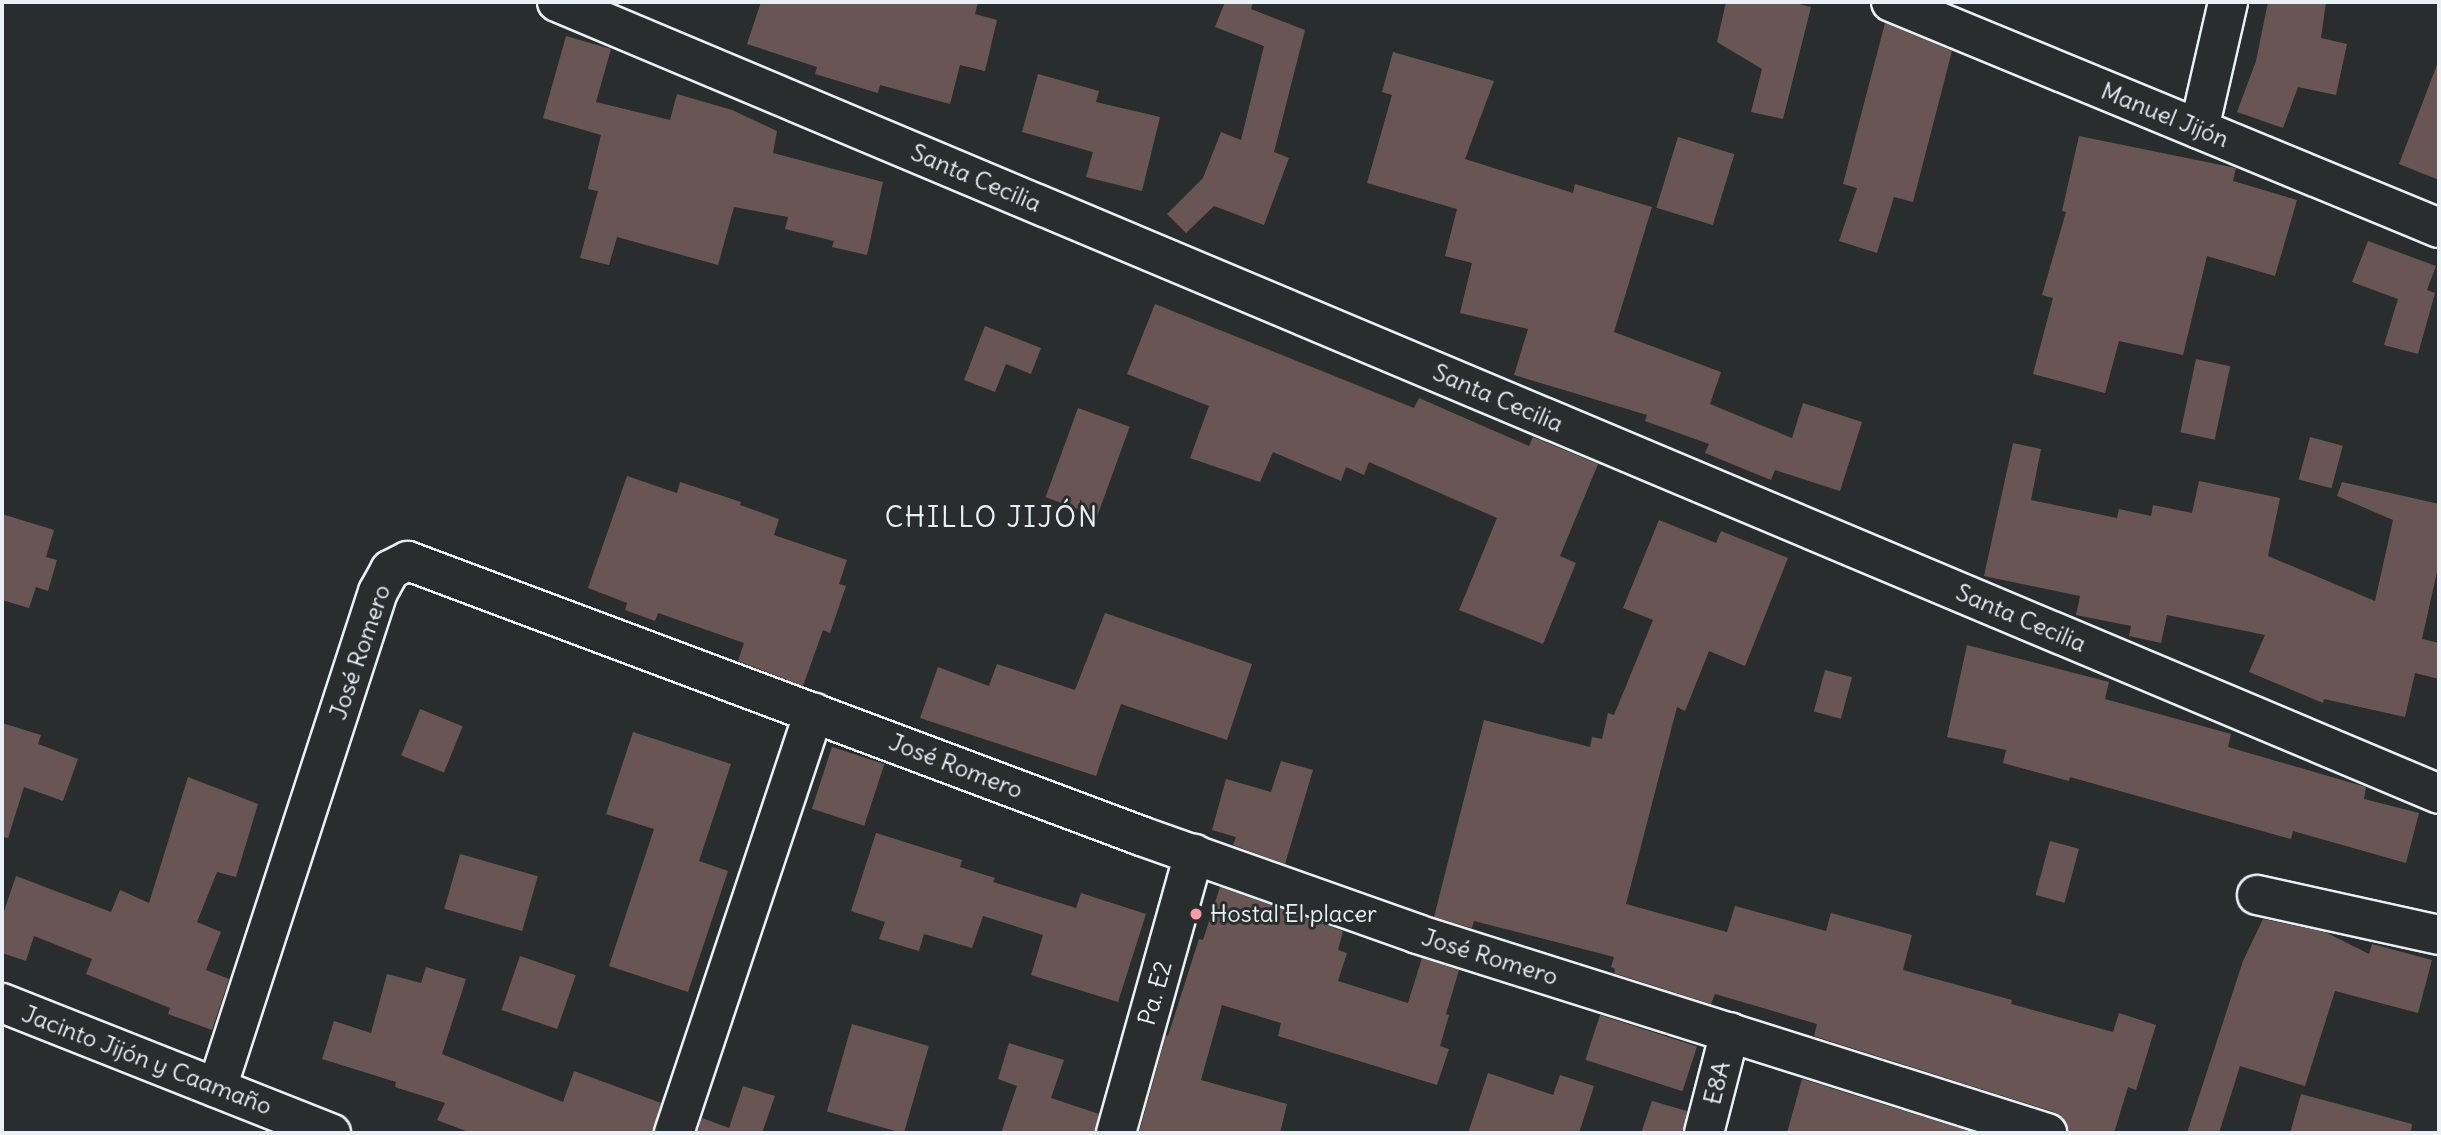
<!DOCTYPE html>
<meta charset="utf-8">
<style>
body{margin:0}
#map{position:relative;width:2441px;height:1135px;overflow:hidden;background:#2a2d2e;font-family:Delius,sans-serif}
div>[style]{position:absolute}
.building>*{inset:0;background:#695654;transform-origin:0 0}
.roads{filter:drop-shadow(2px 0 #e8f1f8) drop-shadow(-2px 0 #e8f1f8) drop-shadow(0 2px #e8f1f8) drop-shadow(0 -2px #e8f1f8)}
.minor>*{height:38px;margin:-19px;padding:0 19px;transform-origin:19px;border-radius:19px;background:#2a2d2e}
.dots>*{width:19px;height:19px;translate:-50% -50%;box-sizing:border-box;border:4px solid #2a2d2e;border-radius:50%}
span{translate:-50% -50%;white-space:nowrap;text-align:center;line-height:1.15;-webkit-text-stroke:6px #2a2d2e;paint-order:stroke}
.street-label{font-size:24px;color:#e8f1f8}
.poi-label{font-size:24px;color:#e8f1f8}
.left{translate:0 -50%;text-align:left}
.quarter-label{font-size:28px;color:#e8f1f8;letter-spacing:2px}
.frame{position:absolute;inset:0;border:4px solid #e8f1f8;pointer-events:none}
</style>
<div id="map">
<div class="building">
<div style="clip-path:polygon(761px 2px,978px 2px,975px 14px,997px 20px,985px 71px,960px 65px,950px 104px,880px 85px,878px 93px,815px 74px,817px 67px,747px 44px)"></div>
<div style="clip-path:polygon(1225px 2px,1253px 2px,1251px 9px,1305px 30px,1274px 152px,1289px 158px,1264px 225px,1214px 206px,1186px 233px,1167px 214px,1203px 178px,1221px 132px,1241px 140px,1264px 46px,1215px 27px)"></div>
<div style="clip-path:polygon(1726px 2px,1791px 2px,1811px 7px,1783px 119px,1751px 112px,1762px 69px,1717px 42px)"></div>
<div style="clip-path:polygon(2268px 2px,2326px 2px,2321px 38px,2347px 44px,2336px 95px,2298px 87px,2283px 128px,2237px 112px,2256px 61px)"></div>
<div style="clip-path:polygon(1885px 23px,1952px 51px,1913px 202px,1894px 197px,1877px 253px,1839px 241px,1857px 188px,1843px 184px)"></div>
<div style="clip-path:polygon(566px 36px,611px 49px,596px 102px,670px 120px,677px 94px,732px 110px,777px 131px,773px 153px,883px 182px,867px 255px,832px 247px,834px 241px,785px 229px,788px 217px,734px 207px,718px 265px,617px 237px,609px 265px,580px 258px,598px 191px,588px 189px,601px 135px,543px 118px)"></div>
<div style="clip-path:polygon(1393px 52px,1494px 81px,1465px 159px,1573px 193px,1575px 184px,1652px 207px,1614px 332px,1721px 372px,1710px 404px,1792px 438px,1803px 403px,1862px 422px,1840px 491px,1775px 470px,1771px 480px,1705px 453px,1709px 444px,1645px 421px,1647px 415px,1514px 375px,1528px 329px,1460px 313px,1472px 263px,1445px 256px,1457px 209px,1367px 183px,1392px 95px,1382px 92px)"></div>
<div style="clip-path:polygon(2437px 65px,2439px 65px,2439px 180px,2399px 164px)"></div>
<div style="clip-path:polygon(1038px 74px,1099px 91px,1096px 102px,1160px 117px,1142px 191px,1086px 177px,1093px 152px,1022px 132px)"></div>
<div style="clip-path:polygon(2079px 136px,2236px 168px,2233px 181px,2297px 200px,2275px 276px,2207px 256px,2183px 355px,2119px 341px,2105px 393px,2033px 374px,2053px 298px,2042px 295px,2066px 212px,2062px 211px)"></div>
<div style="left:1678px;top:137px;width:59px;height:74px;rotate:17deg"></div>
<div style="clip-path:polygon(2368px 241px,2436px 266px,2427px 290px,2435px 293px,2418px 354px,2384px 345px,2398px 299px,2352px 282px)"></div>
<div style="clip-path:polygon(1155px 304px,1414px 408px,1419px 398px,1529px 446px,1533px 437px,1598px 464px,1560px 556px,1576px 563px,1543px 644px,1459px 610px,1497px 518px,1369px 462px,1364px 475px,1346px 467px,1341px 481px,1273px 452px,1260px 482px,1190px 458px,1209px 406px,1127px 374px)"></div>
<div style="clip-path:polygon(985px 326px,1041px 348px,1031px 374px,1006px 364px,995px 392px,964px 380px)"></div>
<div style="left:2196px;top:359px;width:35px;height:75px;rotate:12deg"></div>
<div style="left:1078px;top:408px;width:55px;height:95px;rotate:20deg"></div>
<div style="left:2310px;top:437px;width:34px;height:44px;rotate:15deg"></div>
<div style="clip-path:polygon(2013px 443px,2041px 449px,2031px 500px,2117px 518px,2119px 509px,2151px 516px,2153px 505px,2192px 513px,2199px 481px,2280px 498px,2268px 556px,2375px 601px,2393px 520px,2337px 496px,2342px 482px,2439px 504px,2439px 563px,2422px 639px,2439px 643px,2439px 679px,2415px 673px,2405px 717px,2324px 699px,2323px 703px,2249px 672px,2265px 635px,2167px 615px,2161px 643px,2129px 636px,2131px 626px,2076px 615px,2080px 596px,1984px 576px)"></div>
<div style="clip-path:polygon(627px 476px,677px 493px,680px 482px,741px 502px,740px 505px,779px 519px,774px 535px,847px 560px,839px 584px,846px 586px,830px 633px,823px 630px,803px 686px,738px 661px,744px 643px,658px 613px,655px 621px,625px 610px,627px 603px,588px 588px)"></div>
<div style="clip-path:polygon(2px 514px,54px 530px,46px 557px,57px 560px,48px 591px,36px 587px,29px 608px,2px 600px)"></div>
<div style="clip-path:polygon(1659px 520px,1716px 543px,1721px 531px,1788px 558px,1745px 666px,1709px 651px,1685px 711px,1677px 707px,1626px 904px,1727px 932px,1735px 906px,1826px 931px,1831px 913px,1912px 935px,1903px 970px,2012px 1000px,2011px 1004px,2113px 1032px,2119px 1013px,2156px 1025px,2136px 1090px,2128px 1087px,2114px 1133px,2068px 1133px,2064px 1119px,2054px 1112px,1814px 1036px,1817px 1024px,1715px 994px,1711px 1004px,1614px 973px,1615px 969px,1611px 967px,1614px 957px,1474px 921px,1472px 928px,1434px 917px,1484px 720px,1590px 747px,1592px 737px,1602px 739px,1608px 713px,1614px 715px,1653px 620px,1623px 608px)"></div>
<div style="clip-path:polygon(1105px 613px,1252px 664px,1227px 740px,1121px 704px,1096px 776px,920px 718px,938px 667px,989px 686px,997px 664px,1075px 690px)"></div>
<div style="clip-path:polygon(1967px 645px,2109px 682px,2105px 699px,2231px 734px,2228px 747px,2366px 787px,2364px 799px,2419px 813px,2406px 863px,2293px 831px,2291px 839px,2070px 777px,2069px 781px,2003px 763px,2006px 750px,1947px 737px)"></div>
<div style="left:1825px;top:670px;width:28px;height:43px;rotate:15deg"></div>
<div style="left:420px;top:709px;width:46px;height:50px;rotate:22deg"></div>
<div style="clip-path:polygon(2px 723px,41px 735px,38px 744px,78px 759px,63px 801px,24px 787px,8px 838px,2px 837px)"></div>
<div style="clip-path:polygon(633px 732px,731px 764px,699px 861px,728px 871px,688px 992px,609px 966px,654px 829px,606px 814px)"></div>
<div style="left:832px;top:747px;width:55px;height:65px;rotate:18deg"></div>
<div style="clip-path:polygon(1281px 761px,1313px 770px,1285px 864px,1233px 845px,1236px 837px,1212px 830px,1226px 779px,1271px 792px)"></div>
<div style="clip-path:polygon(188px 777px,258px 804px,236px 877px,217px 872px,197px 922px,221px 932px,206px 970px,229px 979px,212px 1030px,168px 1014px,170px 1008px,86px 974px,92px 959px,34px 936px,26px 961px,2px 953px,2px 917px,16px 876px,111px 912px,120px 890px,149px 903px)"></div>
<div style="clip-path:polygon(876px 833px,962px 860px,960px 867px,995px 878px,993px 882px,1076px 908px,1081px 893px,1146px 914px,1118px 1002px,1031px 975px,1043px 935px,983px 916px,972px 948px,924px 934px,919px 951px,879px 939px,885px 922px,851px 911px)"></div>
<div style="left:2050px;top:841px;width:30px;height:56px;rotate:15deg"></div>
<div style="left:460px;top:854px;width:81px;height:57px;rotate:16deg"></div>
<div style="clip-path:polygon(1220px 887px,1343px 931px,1338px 950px,1347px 953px,1338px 981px,1408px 1003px,1422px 958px,1459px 970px,1446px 1014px,1449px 1015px,1440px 1046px,1449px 1049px,1437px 1085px,1278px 1036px,1281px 1023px,1222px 1005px,1201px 1080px,1287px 1104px,1280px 1133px,1139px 1133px,1166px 1035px,1168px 1036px,1199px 939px,1203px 940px)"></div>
<div style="clip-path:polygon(2263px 919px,2325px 932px,2369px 954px,2372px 944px,2432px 960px,2418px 1013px,2335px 991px,2305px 1086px,2240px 1066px,2219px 1133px,2187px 1133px,2243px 961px)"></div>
<div style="left:520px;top:956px;width:59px;height:57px;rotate:19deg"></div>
<div style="clip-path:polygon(426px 967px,466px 979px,442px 1054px,563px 1102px,574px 1071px,661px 1103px,653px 1133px,471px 1133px,437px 1120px,445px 1103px,395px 1087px,396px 1082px,322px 1059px,334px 1021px,371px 1033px,387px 974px,421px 983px)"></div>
<div style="left:1600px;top:1015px;width:102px;height:47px;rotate:18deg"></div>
<div style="left:852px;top:1024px;width:80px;height:91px;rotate:16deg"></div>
<div style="clip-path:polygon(1009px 1043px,1064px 1060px,1051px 1098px,1099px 1114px,1095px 1133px,1001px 1133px,1017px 1086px,998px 1079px)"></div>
<div style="clip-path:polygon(1488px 1073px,1553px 1095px,1560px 1075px,1594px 1086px,1579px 1133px,1468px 1133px)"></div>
<div style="clip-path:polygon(1802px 1079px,1975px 1133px,1787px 1133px)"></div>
<div style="clip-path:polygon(743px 1086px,775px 1096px,762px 1133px,697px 1133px,702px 1118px,729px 1128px)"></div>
<div style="clip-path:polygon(2301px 1094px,2412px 1124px,2411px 1133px,2290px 1133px)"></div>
<div style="clip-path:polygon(1652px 1101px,1687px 1111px,1683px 1133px,1641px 1133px)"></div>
</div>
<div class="roads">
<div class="minor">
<div style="left:557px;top:2px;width:2042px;rotate:22.82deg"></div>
<div style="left:1891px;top:2px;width:593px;rotate:22.41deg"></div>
<div style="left:2199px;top:129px;width:130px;rotate:-77.1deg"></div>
<div style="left:2257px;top:895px;width:186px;rotate:12.4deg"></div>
<div style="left:2px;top:1003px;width:354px;rotate:21.6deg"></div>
<div style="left:217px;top:1088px;width:521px;rotate:-72.02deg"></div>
<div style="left:378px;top:592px;width:25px;rotate:-61deg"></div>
<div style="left:390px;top:570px;width:20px;rotate:-27deg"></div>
<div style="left:408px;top:561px;width:783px;rotate:20.56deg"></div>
<div style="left:1141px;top:836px;width:293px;rotate:19.5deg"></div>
<div style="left:1417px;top:934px;width:661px;rotate:17.53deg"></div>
<div style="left:674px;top:1133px;width:443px;rotate:-71.6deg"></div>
<div style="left:1116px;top:1133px;width:290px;rotate:-74.4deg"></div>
<div style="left:1704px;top:1133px;width:104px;rotate:-75.6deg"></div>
</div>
</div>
<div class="dots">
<div style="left:1196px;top:914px;background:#ff9aa2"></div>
</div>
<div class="street-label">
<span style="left:2165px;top:115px;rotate:22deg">Manuel Jijón</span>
<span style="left:976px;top:178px;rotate:23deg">Santa Cecilia</span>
<span style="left:1498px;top:398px;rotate:23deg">Santa Cecilia</span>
<span style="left:2021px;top:618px;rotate:23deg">Santa Cecilia</span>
<span style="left:360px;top:652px;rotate:-71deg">José Romero</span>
<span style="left:956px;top:766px;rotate:21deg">José Romero</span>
<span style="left:1490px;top:957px;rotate:17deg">José Romero</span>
<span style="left:1155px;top:993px;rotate:-74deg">Pa. E2</span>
<span style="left:147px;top:1060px;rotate:21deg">Jacinto Jijón y Caamaño</span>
<span style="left:1717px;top:1083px;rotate:-76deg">E8A</span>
</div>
<div class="poi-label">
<span class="left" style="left:1210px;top:914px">Hostal El placer</span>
</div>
<div class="quarter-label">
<span style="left:992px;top:517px">CHILLO JIJÓN</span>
</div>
<div class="frame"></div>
</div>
